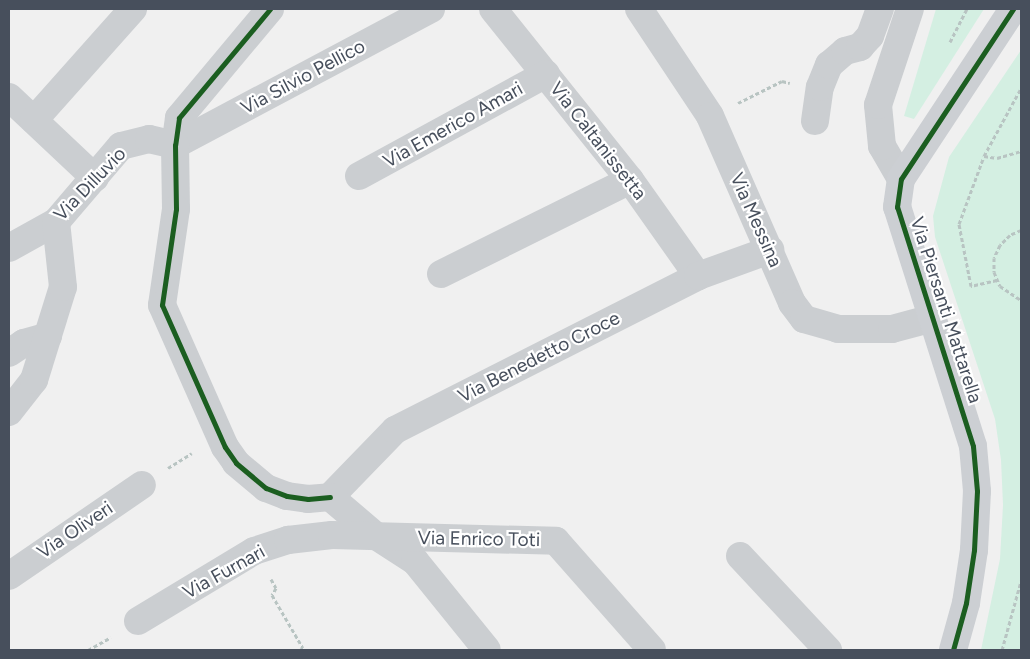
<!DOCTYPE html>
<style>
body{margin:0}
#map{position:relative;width:1030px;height:659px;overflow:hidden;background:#f0f0f0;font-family:Figtree,sans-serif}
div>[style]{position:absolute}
.green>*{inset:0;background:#d4efe2}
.path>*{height:3px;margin-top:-1.5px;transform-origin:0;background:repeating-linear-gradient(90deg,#b8c4c2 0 4px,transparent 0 6.5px)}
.street>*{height:28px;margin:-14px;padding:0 14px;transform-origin:14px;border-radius:14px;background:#cbced1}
.secondary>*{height:28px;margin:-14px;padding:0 14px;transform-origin:14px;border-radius:14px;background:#cccfd3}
.cycleway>*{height:5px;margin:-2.5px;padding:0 2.5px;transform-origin:2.5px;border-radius:2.5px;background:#1b5e20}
span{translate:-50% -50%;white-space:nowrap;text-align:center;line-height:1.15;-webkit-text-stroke:4.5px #fff;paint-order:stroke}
.street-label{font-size:19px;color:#474f5c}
.frame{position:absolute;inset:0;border:10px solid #474f5c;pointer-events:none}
</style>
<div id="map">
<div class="green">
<div style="clip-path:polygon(936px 9px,984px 9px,914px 119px,904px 116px)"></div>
<div style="clip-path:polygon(1021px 50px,1021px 650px,981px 650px,1000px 559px,1003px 505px,1001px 460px,995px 419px,935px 237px,933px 216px,949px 157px)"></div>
</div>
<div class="path">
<div style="left:950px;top:42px;width:37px;rotate:-63deg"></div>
<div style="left:738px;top:103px;width:49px;rotate:-26.6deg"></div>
<div style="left:782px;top:81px;width:8px;rotate:14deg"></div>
<div style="left:984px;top:156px;width:13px;rotate:9deg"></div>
<div style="left:997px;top:158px;width:25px;rotate:-16deg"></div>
<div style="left:1021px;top:230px;width:12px;rotate:156deg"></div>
<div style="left:1010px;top:235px;width:14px;rotate:135deg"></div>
<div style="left:1000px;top:245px;width:14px;rotate:115deg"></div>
<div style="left:994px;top:258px;width:14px;rotate:90deg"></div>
<div style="left:994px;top:272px;width:15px;rotate:67deg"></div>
<div style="left:1000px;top:286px;width:25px;rotate:34deg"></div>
<div style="left:997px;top:280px;width:27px;rotate:167deg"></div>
<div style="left:971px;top:286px;width:63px;rotate:-101deg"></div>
<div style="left:959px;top:224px;width:72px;rotate:-69.8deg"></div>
<div style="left:984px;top:156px;width:77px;rotate:-61.4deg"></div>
<div style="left:168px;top:468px;width:28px;rotate:-32deg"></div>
<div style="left:271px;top:579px;width:10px;rotate:61deg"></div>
<div style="left:276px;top:588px;width:8px;rotate:120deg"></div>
<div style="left:272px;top:595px;width:61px;rotate:59.7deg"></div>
<div style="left:303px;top:648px;width:4px;rotate:146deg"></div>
<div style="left:88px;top:650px;width:26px;rotate:-29deg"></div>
<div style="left:1002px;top:650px;width:72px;rotate:-74.6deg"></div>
</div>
<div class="street">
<div style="left:270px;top:9px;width:142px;rotate:129.9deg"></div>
<div style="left:179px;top:118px;width:27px;rotate:98deg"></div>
<div style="left:175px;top:145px;width:64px;rotate:89.1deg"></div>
<div style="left:176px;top:209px;width:97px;rotate:98.3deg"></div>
<div style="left:162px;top:305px;width:155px;rotate:66.1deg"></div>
<div style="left:225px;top:447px;width:19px;rotate:55deg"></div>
<div style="left:236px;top:463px;width:39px;rotate:40deg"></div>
<div style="left:266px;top:488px;width:22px;rotate:21deg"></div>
<div style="left:287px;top:496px;width:21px;rotate:8deg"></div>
<div style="left:308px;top:499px;width:22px;rotate:-5deg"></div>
<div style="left:493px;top:9px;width:219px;rotate:51.3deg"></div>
<div style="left:630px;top:180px;width:118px;rotate:54.7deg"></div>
<div style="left:639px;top:9px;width:128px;rotate:56.4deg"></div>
<div style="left:710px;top:116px;width:204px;rotate:66.3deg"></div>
<div style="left:792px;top:303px;width:20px;rotate:53deg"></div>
<div style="left:804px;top:319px;width:35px;rotate:16deg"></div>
<div style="left:838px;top:329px;width:54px"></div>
<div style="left:892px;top:329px;width:42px;rotate:-15deg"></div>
<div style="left:9px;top:97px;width:118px;rotate:43.3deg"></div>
<div style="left:34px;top:120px;width:149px;rotate:-48.3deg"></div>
<div style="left:815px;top:121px;width:34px;rotate:-82deg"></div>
<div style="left:820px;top:87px;width:24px;rotate:-68deg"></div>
<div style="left:829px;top:65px;width:21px;rotate:-41deg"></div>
<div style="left:845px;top:51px;width:16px;rotate:-15deg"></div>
<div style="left:860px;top:47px;width:15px;rotate:-48deg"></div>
<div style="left:870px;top:36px;width:29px;rotate:-70deg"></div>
<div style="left:175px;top:145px;width:290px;rotate:-28deg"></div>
<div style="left:359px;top:176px;width:213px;rotate:-28.6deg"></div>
<div style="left:901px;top:179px;width:38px;rotate:-120deg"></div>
<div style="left:882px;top:146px;width:41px;rotate:-95.6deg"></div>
<div style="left:878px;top:105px;width:101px;rotate:-71.6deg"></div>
<div style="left:9px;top:248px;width:54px;rotate:-29deg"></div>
<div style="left:56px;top:222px;width:100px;rotate:-49.5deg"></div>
<div style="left:121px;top:146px;width:29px;rotate:-14deg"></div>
<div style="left:149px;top:139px;width:27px;rotate:13deg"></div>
<div style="left:441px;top:274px;width:211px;rotate:-26.4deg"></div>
<div style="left:9px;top:353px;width:18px;rotate:-34deg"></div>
<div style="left:24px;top:343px;width:25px;rotate:-16deg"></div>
<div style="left:9px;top:412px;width:41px;rotate:-52deg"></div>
<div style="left:34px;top:380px;width:97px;rotate:-72.7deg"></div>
<div style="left:63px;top:287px;width:65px;rotate:-96.1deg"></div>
<div style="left:330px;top:497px;width:93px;rotate:-45.9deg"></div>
<div style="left:395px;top:430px;width:340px;rotate:-26.9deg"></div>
<div style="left:698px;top:276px;width:77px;rotate:-19.9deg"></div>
<div style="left:330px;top:497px;width:60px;rotate:40.3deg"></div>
<div style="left:376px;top:536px;width:46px;rotate:32.7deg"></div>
<div style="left:415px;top:561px;width:114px;rotate:51deg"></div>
<div style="left:740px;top:556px;width:129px;rotate:46.9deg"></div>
<div style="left:9px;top:576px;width:161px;rotate:-34.4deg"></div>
<div style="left:138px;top:621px;width:135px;rotate:-31.1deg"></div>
<div style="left:254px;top:551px;width:36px;rotate:-18deg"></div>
<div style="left:288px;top:540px;width:44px;rotate:-6.5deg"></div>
<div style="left:332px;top:535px;width:224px;rotate:1.5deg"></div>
<div style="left:556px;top:541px;width:145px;rotate:48.6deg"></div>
</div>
<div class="secondary">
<div style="left:953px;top:650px;width:49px;rotate:-74.5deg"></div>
<div style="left:966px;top:603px;width:54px;rotate:-81.4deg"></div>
<div style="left:974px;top:550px;width:59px;rotate:-87.1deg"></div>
<div style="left:977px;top:491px;width:45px;rotate:-95.1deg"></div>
<div style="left:973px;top:446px;width:251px;rotate:-107.6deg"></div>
<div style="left:897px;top:207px;width:28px;rotate:-82deg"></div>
<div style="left:901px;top:179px;width:204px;rotate:-56.6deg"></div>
</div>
<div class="cycleway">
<div style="left:270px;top:9px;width:142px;rotate:129.9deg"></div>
<div style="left:179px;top:118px;width:27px;rotate:98deg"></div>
<div style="left:175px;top:145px;width:64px;rotate:89.1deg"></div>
<div style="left:176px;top:209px;width:97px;rotate:98.3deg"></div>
<div style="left:162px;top:305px;width:155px;rotate:66.1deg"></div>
<div style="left:225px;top:447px;width:19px;rotate:55deg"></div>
<div style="left:236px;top:463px;width:39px;rotate:40deg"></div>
<div style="left:266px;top:488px;width:22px;rotate:21deg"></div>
<div style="left:287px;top:496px;width:21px;rotate:8deg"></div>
<div style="left:308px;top:499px;width:22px;rotate:-5deg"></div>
<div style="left:953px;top:650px;width:49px;rotate:-74.5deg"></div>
<div style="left:966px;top:603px;width:54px;rotate:-81.4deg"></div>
<div style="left:974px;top:550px;width:59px;rotate:-87.1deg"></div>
<div style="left:977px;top:491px;width:45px;rotate:-95.1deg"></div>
<div style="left:973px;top:446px;width:251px;rotate:-107.6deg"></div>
<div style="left:897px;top:207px;width:28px;rotate:-82deg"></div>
<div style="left:901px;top:179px;width:204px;rotate:-56.6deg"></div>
</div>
<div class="street-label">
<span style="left:303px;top:77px;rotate:-28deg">Via Silvio Pellico</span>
<span style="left:453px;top:125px;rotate:-29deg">Via Emerico Amari</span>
<span style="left:598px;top:141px;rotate:52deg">Via Caltanissetta</span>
<span style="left:90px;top:184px;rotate:-46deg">Via Dilluvio</span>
<span style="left:756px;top:220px;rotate:66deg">Via Messina</span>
<span style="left:946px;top:310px;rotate:72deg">Via Piersanti Mattarella</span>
<span style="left:539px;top:357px;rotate:-27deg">Via Benedetto Croce</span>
<span style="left:75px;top:530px;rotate:-34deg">Via Oliveri</span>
<span style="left:479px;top:539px;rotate:1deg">Via Enrico Toti</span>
<span style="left:224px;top:572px;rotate:-29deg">Via Furnari</span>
</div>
<div class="frame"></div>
</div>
